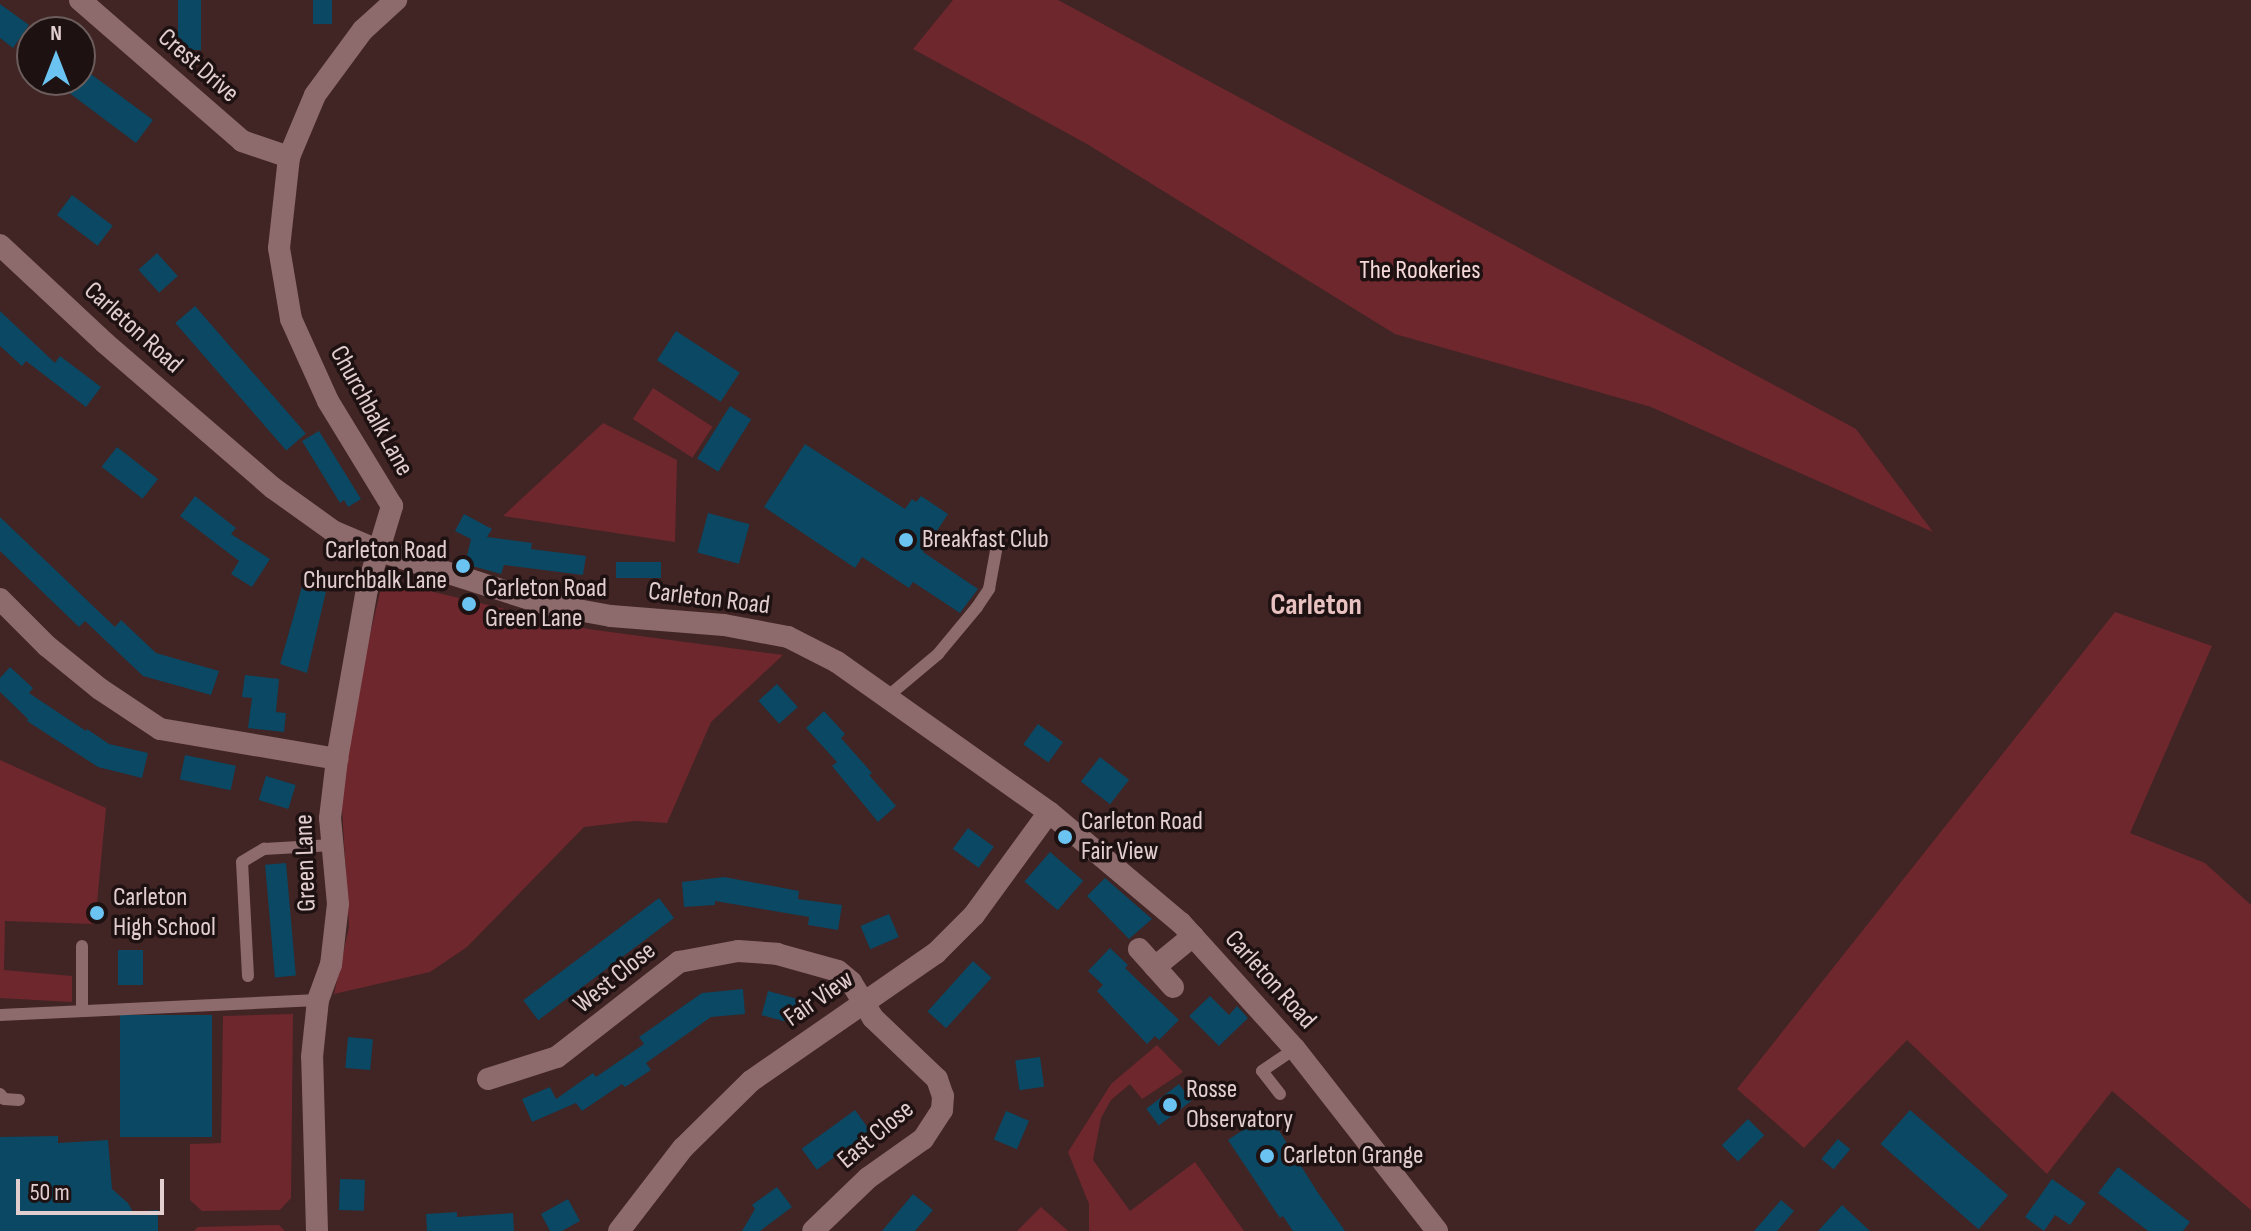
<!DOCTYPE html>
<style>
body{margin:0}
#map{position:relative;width:2251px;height:1231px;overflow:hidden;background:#412424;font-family:"Sofia Sans Condensed",sans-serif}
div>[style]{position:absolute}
.green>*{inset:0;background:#6e272d;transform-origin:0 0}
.building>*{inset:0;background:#0a4863;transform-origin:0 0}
.service>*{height:12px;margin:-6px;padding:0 6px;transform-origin:6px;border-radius:6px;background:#8d6a6b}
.minor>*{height:22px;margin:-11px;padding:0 11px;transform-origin:11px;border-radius:11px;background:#8d6a6b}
.tertiary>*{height:22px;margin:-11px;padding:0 11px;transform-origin:11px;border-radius:11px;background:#8d6a6b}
.dots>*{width:22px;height:22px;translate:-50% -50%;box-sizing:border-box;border:4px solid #1e1111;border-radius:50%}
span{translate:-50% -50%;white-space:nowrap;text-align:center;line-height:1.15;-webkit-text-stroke:7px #1e1111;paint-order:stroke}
.street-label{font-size:26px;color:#e2cece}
.park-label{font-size:26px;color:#f4d8d8}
.poi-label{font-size:26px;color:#e2cece}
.left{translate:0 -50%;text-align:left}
.right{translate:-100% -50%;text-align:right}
.quarter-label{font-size:30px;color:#e8c2c1;font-weight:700}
.north{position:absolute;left:16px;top:16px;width:80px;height:80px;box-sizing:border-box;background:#1e1111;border:2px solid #6c5d5d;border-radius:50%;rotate:0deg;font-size:22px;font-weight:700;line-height:32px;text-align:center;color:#e2cece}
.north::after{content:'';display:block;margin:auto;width:28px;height:36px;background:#6ac3f1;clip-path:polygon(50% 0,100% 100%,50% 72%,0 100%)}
.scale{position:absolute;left:16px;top:1179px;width:148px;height:36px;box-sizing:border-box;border:4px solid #e2cece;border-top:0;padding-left:10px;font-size:24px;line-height:28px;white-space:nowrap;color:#e2cece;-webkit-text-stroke:6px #1e1111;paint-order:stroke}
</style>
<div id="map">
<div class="green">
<div style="clip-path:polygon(953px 0,1058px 0,1856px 429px,1933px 532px,1651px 407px,1395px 334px,1087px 144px,913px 49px)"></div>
<div style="left:653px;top:388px;width:71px;height:37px;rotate:33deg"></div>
<div style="clip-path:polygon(603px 423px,677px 460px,675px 542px,503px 516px)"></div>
<div style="clip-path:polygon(388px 581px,588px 629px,783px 655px,711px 722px,667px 823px,635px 821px,584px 827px,467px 947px,430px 972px,334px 994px,349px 927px,341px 791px,359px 681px,381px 588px)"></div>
<div style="clip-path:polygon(2115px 612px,2212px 646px,2130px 833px,2205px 863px,2251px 905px,2251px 1210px,2112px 1091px,2047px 1174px,1907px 1040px,1804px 1148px,1737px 1089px)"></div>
<div style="clip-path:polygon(0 760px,106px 808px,95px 924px,5px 921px,4px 970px,72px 976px,72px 1002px,0 998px)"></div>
<div style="clip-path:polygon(293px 1014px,291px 1198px,280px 1210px,202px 1211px,190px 1200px,190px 1144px,221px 1143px,223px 1016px)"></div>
<div style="clip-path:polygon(1157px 1045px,1183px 1072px,1142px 1099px,1130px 1084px,1111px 1100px,1101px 1118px,1093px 1160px,1130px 1211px,1195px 1162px,1244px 1231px,1089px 1231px,1089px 1204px,1068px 1152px,1111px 1084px)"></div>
<div style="clip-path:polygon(1041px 1207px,1068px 1231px,1017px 1231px)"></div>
<div style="clip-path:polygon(279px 1225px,285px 1231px,194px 1231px,198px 1227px)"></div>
</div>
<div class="building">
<div style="left:178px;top:0;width:23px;height:50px"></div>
<div style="left:313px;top:0;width:19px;height:24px"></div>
<div style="clip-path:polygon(0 4px,29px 25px,13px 48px,0 38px)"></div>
<div style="clip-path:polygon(80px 66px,153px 120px,136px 143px,52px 80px,80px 80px)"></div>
<div style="left:72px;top:195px;width:51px;height:25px;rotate:37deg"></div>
<div style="left:157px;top:253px;width:31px;height:25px;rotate:48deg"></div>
<div style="left:195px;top:306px;width:169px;height:26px;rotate:49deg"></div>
<div style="clip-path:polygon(0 311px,55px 363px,60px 356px,101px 387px,86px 407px,26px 361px,22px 366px,0 346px)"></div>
<div style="left:676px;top:331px;width:76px;height:35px;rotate:33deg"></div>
<div style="left:730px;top:406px;width:25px;height:62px;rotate:32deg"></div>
<div style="clip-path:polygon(319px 431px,361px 499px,348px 507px,344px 500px,340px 503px,302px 441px)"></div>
<div style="clip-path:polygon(805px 444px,905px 509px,912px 499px,916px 502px,921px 496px,948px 514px,923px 552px,978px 589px,960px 613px,913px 582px,909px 588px,862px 557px,855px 568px,764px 507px)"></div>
<div style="left:117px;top:447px;width:52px;height:25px;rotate:38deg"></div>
<div style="clip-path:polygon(195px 496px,236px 528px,231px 534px,270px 559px,252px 587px,231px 574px,239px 561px,180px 516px)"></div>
<div style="left:708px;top:513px;width:43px;height:41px;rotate:15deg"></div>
<div style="clip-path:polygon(464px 514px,492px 529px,487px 537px,532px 543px,531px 549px,586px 556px,583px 575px,504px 565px,501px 574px,465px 564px,471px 539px,455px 531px)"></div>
<div style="clip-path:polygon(0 517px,115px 627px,121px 620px,156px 653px,219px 671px,211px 695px,143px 676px,85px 621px,79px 627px,0 551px)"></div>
<div style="left:616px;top:562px;width:45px;height:16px"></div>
<div style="clip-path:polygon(307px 569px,330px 574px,307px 673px,280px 664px)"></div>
<div style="clip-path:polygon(10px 667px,33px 688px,29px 693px,86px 731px,87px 729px,109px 744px,148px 753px,142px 778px,98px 767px,27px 721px,28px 719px,0 692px,0 678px)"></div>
<div style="clip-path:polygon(245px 675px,279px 679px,276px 712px,286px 713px,284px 732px,248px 728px,252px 698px,242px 697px)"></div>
<div style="left:777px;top:684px;width:31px;height:25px;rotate:48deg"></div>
<div style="clip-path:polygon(824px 711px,845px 734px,841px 738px,872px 773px,869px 775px,896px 806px,878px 822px,832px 766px,837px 762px,806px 728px)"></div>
<div style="left:1038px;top:724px;width:31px;height:25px;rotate:36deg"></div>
<div style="left:185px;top:755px;width:52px;height:25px;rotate:12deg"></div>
<div style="left:1100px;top:757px;width:37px;height:31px;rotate:38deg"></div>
<div style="left:266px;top:776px;width:31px;height:25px;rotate:17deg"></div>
<div style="left:968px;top:828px;width:32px;height:26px;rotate:36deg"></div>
<div style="left:1050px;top:852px;width:44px;height:39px;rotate:41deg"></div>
<div style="left:286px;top:863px;width:113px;height:21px;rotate:85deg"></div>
<div style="clip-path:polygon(724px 877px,799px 891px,798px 899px,842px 905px,838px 930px,808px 925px,809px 917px,715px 901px,715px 905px,684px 907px,682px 882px)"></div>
<div style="clip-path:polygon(1105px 878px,1152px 919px,1129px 939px,1087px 896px)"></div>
<div style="left:659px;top:898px;width:25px;height:170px;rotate:53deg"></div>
<div style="left:889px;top:914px;width:25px;height:31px;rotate:67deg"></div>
<div style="clip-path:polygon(1110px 948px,1128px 965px,1125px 968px,1179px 1020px,1159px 1040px,1155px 1036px,1147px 1044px,1097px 991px,1103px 985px,1088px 971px)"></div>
<div style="left:118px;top:950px;width:25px;height:35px"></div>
<div style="left:973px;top:961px;width:25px;height:68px;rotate:42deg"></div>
<div style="clip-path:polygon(743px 989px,745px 1014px,711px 1017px,646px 1063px,651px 1070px,625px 1087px,622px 1084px,582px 1111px,576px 1103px,532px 1122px,522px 1099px,550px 1087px,556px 1099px,593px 1073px,596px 1077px,644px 1044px,639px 1037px,702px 993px)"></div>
<div style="left:768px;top:991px;width:31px;height:25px;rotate:15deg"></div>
<div style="clip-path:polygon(1210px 996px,1229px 1015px,1237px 1006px,1248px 1018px,1219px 1046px,1189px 1016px)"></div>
<div style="left:212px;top:1015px;width:122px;height:92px;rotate:90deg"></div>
<div style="left:348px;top:1037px;width:25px;height:31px;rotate:5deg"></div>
<div style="left:1040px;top:1057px;width:30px;height:25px;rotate:82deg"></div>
<div style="left:1179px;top:1084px;width:21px;height:41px;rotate:53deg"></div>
<div style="left:855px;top:1110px;width:26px;height:66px;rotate:54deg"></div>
<div style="left:1910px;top:1110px;width:130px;height:45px;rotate:41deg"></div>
<div style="left:1006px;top:1111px;width:25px;height:31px;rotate:23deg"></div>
<div style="clip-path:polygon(1268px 1113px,1318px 1193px,1345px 1231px,1293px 1231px,1283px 1216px,1280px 1218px,1228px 1140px)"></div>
<div style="left:1748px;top:1119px;width:23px;height:37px;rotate:45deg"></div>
<div style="clip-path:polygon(58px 1136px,58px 1143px,108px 1140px,112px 1189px,128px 1203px,133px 1212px,158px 1210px,158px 1231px,0 1231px,0 1137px)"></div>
<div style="left:1838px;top:1139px;width:16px;height:26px;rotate:40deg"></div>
<div style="clip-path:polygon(2118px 1167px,2190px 1222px,2183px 1231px,2148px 1231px,2098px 1193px)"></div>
<div style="left:340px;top:1179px;width:25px;height:31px;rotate:2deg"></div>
<div style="clip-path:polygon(2052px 1179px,2086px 1203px,2070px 1225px,2055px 1215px,2044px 1231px,2025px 1217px)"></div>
<div style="clip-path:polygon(777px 1187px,792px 1207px,760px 1231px,742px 1231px,755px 1209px,752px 1205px)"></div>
<div style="clip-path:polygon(913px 1194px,933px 1210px,915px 1231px,882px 1231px)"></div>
<div style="clip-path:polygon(568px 1199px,580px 1221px,562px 1231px,550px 1231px,541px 1214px)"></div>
<div style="clip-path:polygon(1781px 1200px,1794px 1211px,1777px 1231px,1754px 1231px)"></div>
<div style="clip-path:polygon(1842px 1205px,1870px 1231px,1818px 1231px)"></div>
<div style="clip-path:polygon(457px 1212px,457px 1217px,513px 1213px,514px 1231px,427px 1231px,426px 1214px)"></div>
</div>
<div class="service">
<div style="left:887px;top:697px;width:67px;rotate:-40.1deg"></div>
<div style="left:938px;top:654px;width:61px;rotate:-50.3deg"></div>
<div style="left:977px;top:607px;width:22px;rotate:-56deg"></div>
<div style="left:989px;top:589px;width:50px;rotate:-79.6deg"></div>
<div style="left:82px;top:946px;width:65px;rotate:90deg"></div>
<div style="left:248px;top:976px;width:114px;rotate:-93deg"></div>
<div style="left:242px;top:862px;width:26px;rotate:-31deg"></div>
<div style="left:264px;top:849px;width:68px;rotate:-3.4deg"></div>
<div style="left:0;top:1015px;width:318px;rotate:-2.7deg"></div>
<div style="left:0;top:1094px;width:6px;rotate:51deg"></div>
<div style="left:4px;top:1099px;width:15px;rotate:4deg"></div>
<div style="left:1280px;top:1094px;width:29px;rotate:-128deg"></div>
<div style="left:1262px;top:1071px;width:40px;rotate:-34deg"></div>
</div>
<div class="minor">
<div style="left:80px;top:0;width:215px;rotate:41deg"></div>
<div style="left:242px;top:141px;width:50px;rotate:18.8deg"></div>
<div style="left:0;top:599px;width:66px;rotate:45deg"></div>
<div style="left:47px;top:646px;width:68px;rotate:39.1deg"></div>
<div style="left:100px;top:689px;width:72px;rotate:33.7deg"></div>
<div style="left:160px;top:729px;width:180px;rotate:9.6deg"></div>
<div style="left:1139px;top:949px;width:51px;rotate:48.2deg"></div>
<div style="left:1155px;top:967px;width:49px;rotate:-39.2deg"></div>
<div style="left:488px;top:1079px;width:72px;rotate:-17.7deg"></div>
<div style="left:557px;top:1057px;width:155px;rotate:-37.9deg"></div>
<div style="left:679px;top:962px;width:60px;rotate:-10.6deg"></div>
<div style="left:738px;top:951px;width:39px;rotate:4deg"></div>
<div style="left:777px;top:954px;width:63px;rotate:15.6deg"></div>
<div style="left:838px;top:971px;width:17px;rotate:40deg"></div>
<div style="left:851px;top:982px;width:42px;rotate:58.6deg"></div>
<div style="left:873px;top:1018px;width:88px;rotate:43.6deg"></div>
<div style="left:937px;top:1079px;width:18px;rotate:71deg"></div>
<div style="left:943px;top:1096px;width:14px;rotate:94deg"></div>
<div style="left:942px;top:1110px;width:35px;rotate:123deg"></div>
<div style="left:923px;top:1139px;width:67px;rotate:144.7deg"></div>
<div style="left:868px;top:1178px;width:76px;rotate:136.1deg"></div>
<div style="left:317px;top:1231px;width:174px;rotate:-91.6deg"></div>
<div style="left:312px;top:1057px;width:57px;rotate:-84deg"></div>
<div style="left:318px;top:1000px;width:37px;rotate:-70deg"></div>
<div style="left:331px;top:965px;width:61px;rotate:-83.5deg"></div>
<div style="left:338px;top:904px;width:86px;rotate:-95.3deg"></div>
<div style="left:330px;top:818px;width:59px;rotate:-83.2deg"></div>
<div style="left:337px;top:759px;width:173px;rotate:-80deg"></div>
<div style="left:367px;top:589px;width:87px;rotate:-73.2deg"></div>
<div style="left:392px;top:506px;width:123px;rotate:-121.4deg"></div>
<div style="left:328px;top:401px;width:90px;rotate:-114.3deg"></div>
<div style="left:291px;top:319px;width:72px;rotate:-99.6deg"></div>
<div style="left:279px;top:248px;width:92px;rotate:-83.7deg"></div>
<div style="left:289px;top:157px;width:67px;rotate:-67.2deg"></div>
<div style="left:315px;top:95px;width:81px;rotate:-53.6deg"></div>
<div style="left:363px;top:30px;width:45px;rotate:-42.3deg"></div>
<div style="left:619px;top:1231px;width:105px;rotate:-52.4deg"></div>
<div style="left:683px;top:1148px;width:95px;rotate:-44.6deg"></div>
<div style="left:751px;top:1081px;width:225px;rotate:-34.7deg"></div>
<div style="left:936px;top:953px;width:54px;rotate:-45deg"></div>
<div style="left:974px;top:915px;width:127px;rotate:-53.9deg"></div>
</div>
<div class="tertiary">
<div style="left:0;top:245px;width:144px;rotate:43deg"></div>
<div style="left:105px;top:343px;width:222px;rotate:40.8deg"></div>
<div style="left:273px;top:488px;width:74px;rotate:35.6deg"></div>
<div style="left:333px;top:531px;width:51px;rotate:23.1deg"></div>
<div style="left:380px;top:551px;width:173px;rotate:17.8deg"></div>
<div style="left:545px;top:604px;width:67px;rotate:10.3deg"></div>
<div style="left:611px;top:616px;width:113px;rotate:4.6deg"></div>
<div style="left:724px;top:625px;width:65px;rotate:10.6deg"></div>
<div style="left:788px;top:637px;width:55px;rotate:27deg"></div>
<div style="left:837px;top:662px;width:260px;rotate:35.3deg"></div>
<div style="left:1049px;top:812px;width:172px;rotate:40.1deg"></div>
<div style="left:1181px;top:923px;width:170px;rotate:47.9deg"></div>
<div style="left:1295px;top:1049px;width:231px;rotate:52deg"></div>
</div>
<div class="dots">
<div style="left:906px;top:540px;background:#6ac3f1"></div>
<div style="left:463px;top:566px;background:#6ac3f1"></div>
<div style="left:469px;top:604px;background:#6ac3f1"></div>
<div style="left:1065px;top:837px;background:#6ac3f1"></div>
<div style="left:97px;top:913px;background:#6ac3f1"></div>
<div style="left:1170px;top:1105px;background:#6ac3f1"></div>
<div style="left:1267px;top:1156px;background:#6ac3f1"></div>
</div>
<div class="street-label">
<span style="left:198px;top:66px;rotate:41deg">Crest Drive</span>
<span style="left:133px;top:328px;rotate:42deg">Carleton Road</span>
<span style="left:371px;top:411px;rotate:61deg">Churchbalk Lane</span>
<span style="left:709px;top:599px;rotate:7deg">Carleton Road</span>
<span style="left:306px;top:863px;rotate:-92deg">Green Lane</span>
<span style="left:615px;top:978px;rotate:-39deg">West Close</span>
<span style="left:1270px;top:980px;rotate:48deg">Carleton Road</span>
<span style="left:819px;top:999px;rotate:-35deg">Fair View</span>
<span style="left:876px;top:1135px;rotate:-40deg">East Close</span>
</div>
<div class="park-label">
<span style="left:1420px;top:271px">The Rookeries</span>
</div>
<div class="poi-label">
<span class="left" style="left:922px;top:540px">Breakfast Club</span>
<span class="right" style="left:447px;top:566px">Carleton Road<br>Churchbalk Lane</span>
<span class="left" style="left:485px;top:604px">Carleton Road<br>Green Lane</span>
<span class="left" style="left:1081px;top:837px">Carleton Road<br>Fair View</span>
<span class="left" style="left:113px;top:913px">Carleton<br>High School</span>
<span class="left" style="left:1186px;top:1105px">Rosse<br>Observatory</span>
<span class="left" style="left:1283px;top:1156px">Carleton Grange</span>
</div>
<div class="quarter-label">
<span style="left:1316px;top:605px">Carleton</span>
</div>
<div class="north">N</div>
<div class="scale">50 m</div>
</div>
